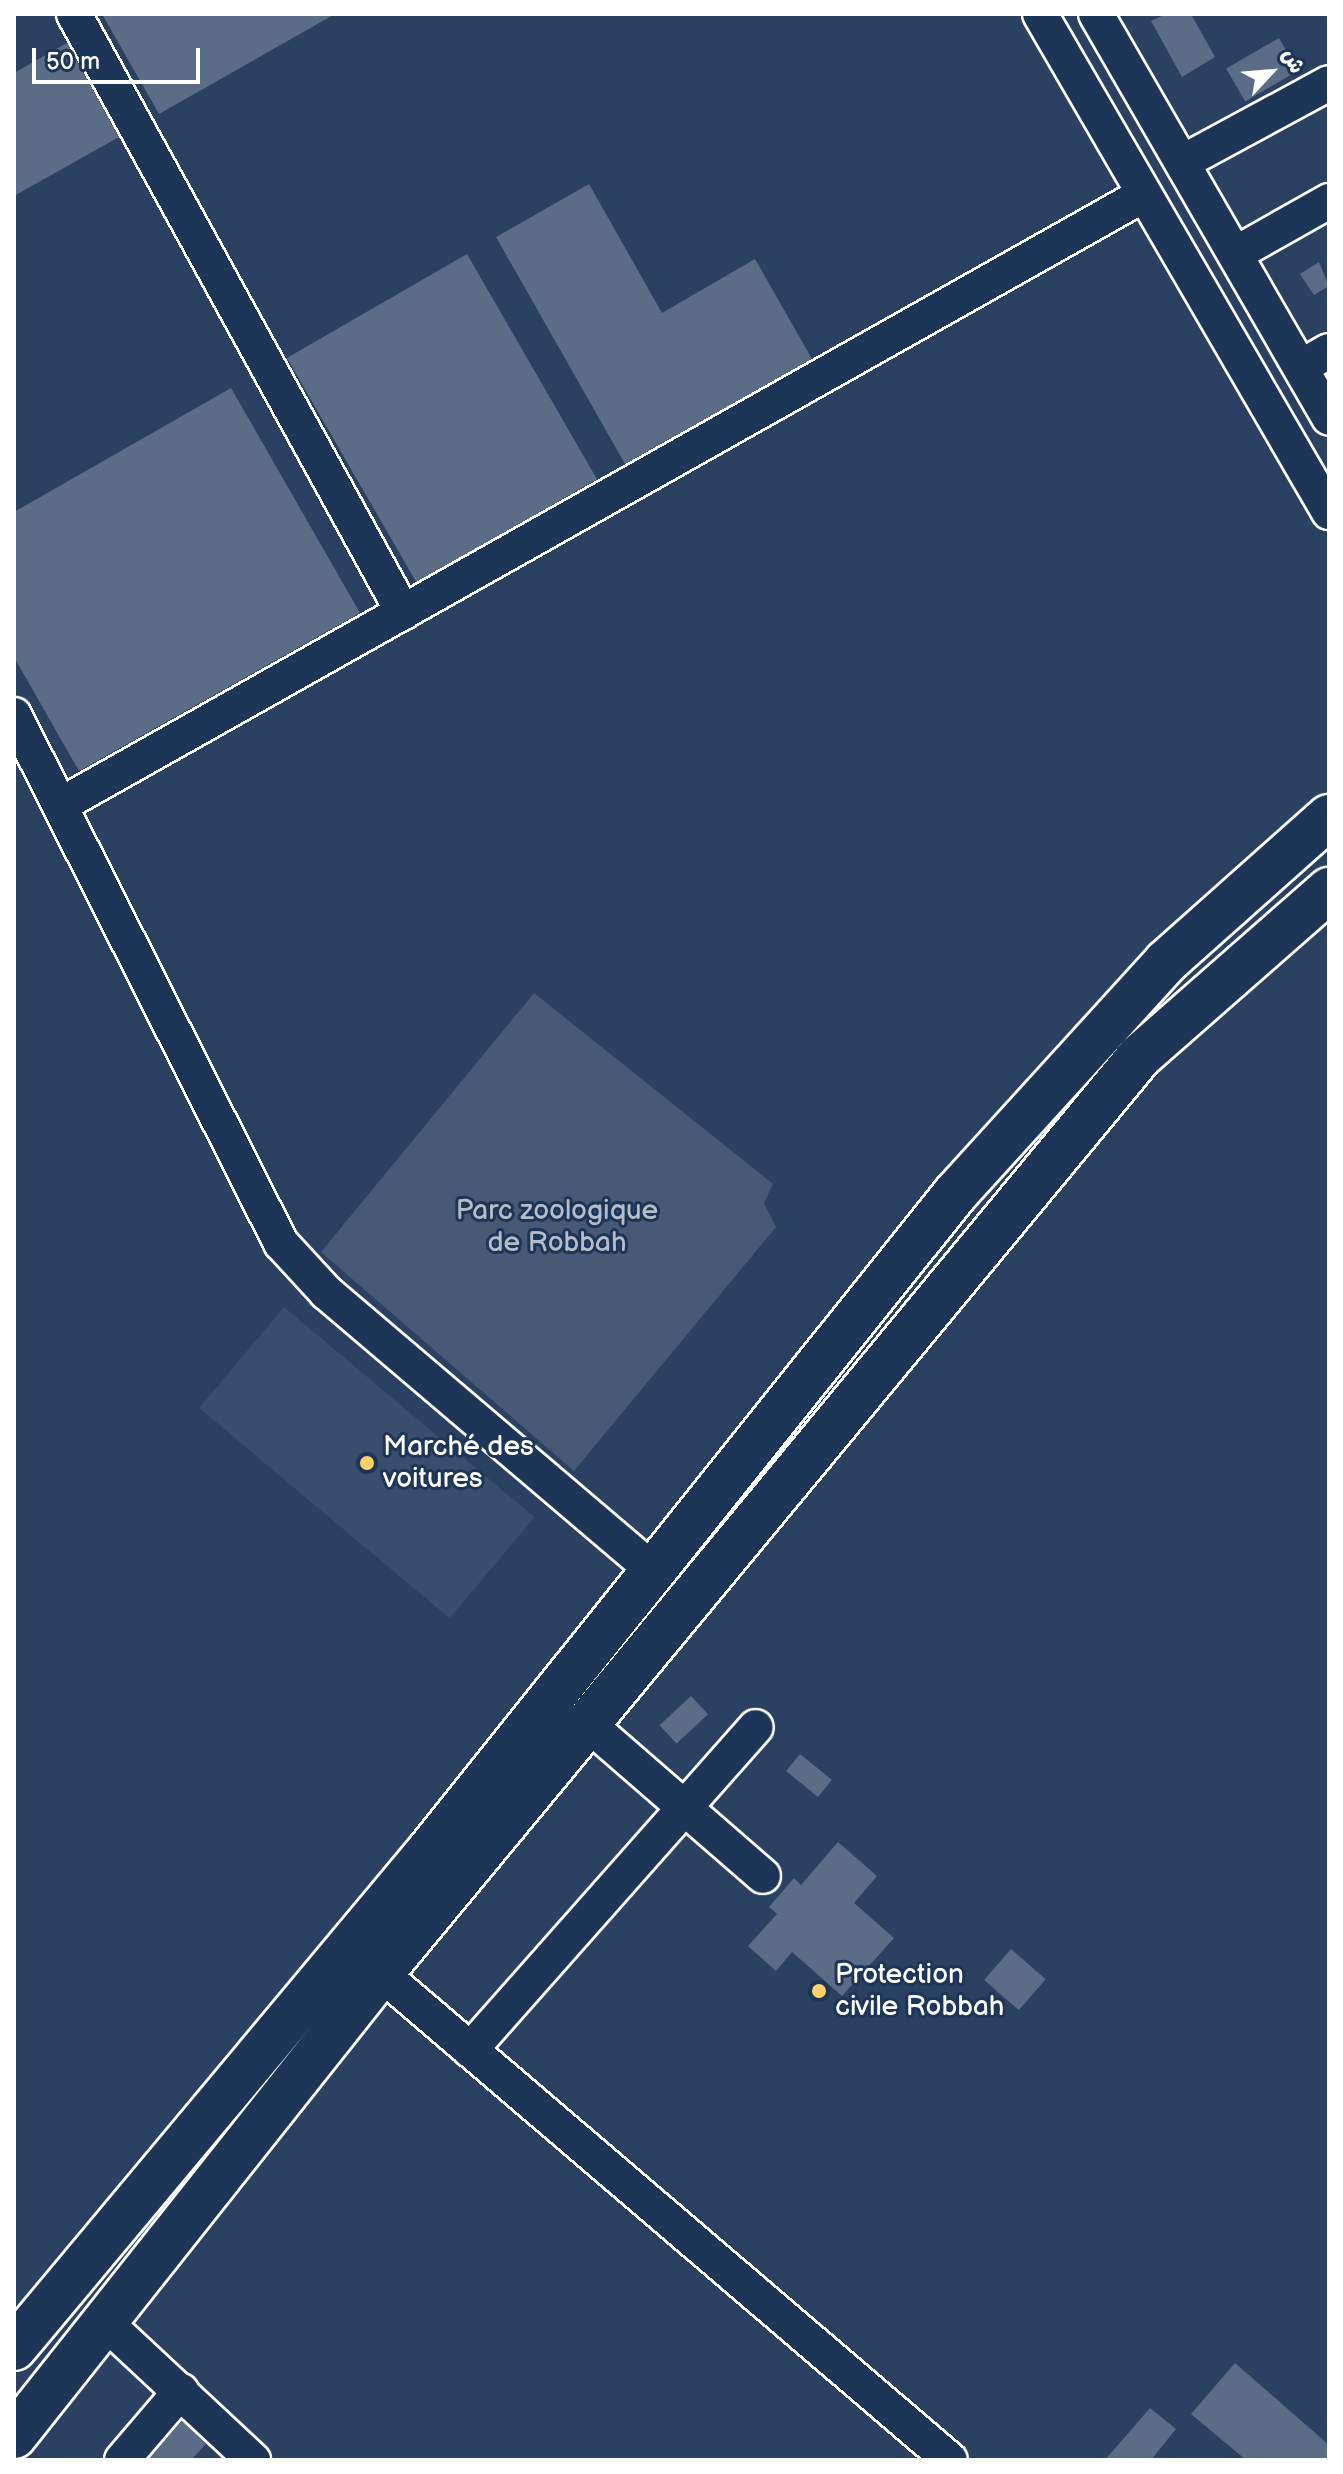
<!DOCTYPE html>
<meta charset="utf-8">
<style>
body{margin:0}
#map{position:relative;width:1343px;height:2474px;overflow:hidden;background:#2a4161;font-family:"Balsamiq Sans","Playpen Sans Arabic",sans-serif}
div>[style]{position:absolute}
.built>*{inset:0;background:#394e6c;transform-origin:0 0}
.green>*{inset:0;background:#465975}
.building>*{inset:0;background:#5b6c86;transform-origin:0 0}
.roads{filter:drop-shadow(2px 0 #fff) drop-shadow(-2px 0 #fff) drop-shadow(0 2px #fff) drop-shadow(0 -2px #fff)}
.minor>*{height:34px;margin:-17px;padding:0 17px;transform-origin:17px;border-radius:17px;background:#1d3557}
.highway>*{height:44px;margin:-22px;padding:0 22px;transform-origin:22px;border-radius:22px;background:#1d3557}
.dots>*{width:22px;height:22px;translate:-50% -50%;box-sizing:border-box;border:4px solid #1d3557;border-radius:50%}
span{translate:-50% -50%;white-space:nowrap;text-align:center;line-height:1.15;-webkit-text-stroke:6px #1d3557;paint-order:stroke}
.park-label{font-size:28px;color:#b5bdc8}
.poi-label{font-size:28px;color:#fff}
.left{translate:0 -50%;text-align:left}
.frame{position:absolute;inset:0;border:16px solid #fff;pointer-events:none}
.north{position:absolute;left:1231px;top:32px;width:80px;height:80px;-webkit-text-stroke:6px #1d3557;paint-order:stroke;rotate:64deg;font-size:22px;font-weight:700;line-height:32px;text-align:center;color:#fff}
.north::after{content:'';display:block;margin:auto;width:28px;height:36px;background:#fff;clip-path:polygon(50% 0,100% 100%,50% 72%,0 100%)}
.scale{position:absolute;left:32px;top:48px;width:168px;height:36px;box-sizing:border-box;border:4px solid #fff;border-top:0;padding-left:10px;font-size:24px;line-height:28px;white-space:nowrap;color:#fff;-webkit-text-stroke:6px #1d3557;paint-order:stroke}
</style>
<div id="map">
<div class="built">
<div style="left:284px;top:1307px;width:327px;height:132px;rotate:40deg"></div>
</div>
<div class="green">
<div style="clip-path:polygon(534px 993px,773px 1184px,764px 1203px,776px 1227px,574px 1471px,321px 1252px)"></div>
</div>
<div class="building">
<div style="clip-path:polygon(102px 14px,335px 14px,159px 114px)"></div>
<div style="clip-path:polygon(1166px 14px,1191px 14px,1215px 57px,1182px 77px,1151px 21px)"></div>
<div style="left:1279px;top:38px;width:38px;height:61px;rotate:60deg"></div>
<div style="clip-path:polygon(67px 43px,119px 137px,14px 196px,14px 73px)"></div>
<div style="clip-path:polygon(589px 184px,662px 313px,755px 259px,812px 359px,625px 464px,496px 237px)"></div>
<div style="left:467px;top:254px;width:260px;height:208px;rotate:60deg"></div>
<div style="clip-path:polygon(1319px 262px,1329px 286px,1314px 295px,1300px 274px)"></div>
<div style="clip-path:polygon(231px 388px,360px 613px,79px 771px,14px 657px,14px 512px)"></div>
<div style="left:691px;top:1696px;width:25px;height:43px;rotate:47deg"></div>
<div style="left:800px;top:1754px;width:41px;height:22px;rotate:39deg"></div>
<div style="clip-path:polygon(838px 1842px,877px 1876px,854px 1903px,894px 1938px,842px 1996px,792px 1952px,776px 1971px,748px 1946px,777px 1914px,769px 1907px,794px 1878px,801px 1885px)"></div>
<div style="left:1011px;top:1949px;width:46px;height:41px;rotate:41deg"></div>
<div style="clip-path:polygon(1235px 2363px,1329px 2445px,1329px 2460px,1246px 2460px,1191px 2414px)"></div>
<div style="clip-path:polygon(1150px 2408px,1176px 2429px,1151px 2460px,1105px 2460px)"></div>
<div style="clip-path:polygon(182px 2421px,206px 2444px,191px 2460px,148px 2460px)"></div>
</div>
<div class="roads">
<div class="minor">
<div style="left:74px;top:14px;width:683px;rotate:61.18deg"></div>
<div style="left:1040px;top:14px;width:576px;rotate:59.87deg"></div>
<div style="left:1096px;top:14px;width:466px;rotate:60deg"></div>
<div style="left:1183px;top:162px;width:166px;rotate:-28.4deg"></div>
<div style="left:1235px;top:254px;width:108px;rotate:-29.4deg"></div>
<div style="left:1301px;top:367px;width:32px;rotate:-30deg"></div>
<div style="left:14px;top:715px;width:592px;rotate:63.18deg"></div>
<div style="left:281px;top:1243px;width:67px;rotate:47.4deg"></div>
<div style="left:326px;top:1292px;width:431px;rotate:40.4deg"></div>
<div style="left:64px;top:803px;width:1239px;rotate:-29.4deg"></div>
<div style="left:587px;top:1723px;width:233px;rotate:41deg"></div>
<div style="left:363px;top:1958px;width:772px;rotate:40.54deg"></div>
<div style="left:470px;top:2050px;width:431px;rotate:-48.5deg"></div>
<div style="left:107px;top:2324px;width:200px;rotate:43deg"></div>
<div style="left:122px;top:2460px;width:91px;rotate:-49.5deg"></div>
</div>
<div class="highway">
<div style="left:14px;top:2348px;width:647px;rotate:-50.14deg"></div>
<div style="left:429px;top:1851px;width:842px;rotate:-51.32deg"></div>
<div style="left:955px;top:1194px;width:314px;rotate:-47.7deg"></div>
<div style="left:1166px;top:962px;width:218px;rotate:-41.7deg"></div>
<div style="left:14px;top:2436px;width:591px;rotate:-51.6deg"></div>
<div style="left:381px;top:1973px;width:1190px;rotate:-50.39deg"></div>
<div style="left:1140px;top:1056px;width:252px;rotate:-41.3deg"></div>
</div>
</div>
<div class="dots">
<div style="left:367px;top:1463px;background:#ffd166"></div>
<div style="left:819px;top:1991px;background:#ffd166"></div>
</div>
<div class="park-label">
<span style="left:557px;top:1227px">Parc zoologique<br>de Robbah</span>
</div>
<div class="poi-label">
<span class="left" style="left:383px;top:1463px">Marché des<br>voitures</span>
<span class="left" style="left:835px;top:1991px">Protection<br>civile Robbah</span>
</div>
<div class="frame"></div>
<div class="north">ش</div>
<div class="scale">50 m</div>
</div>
